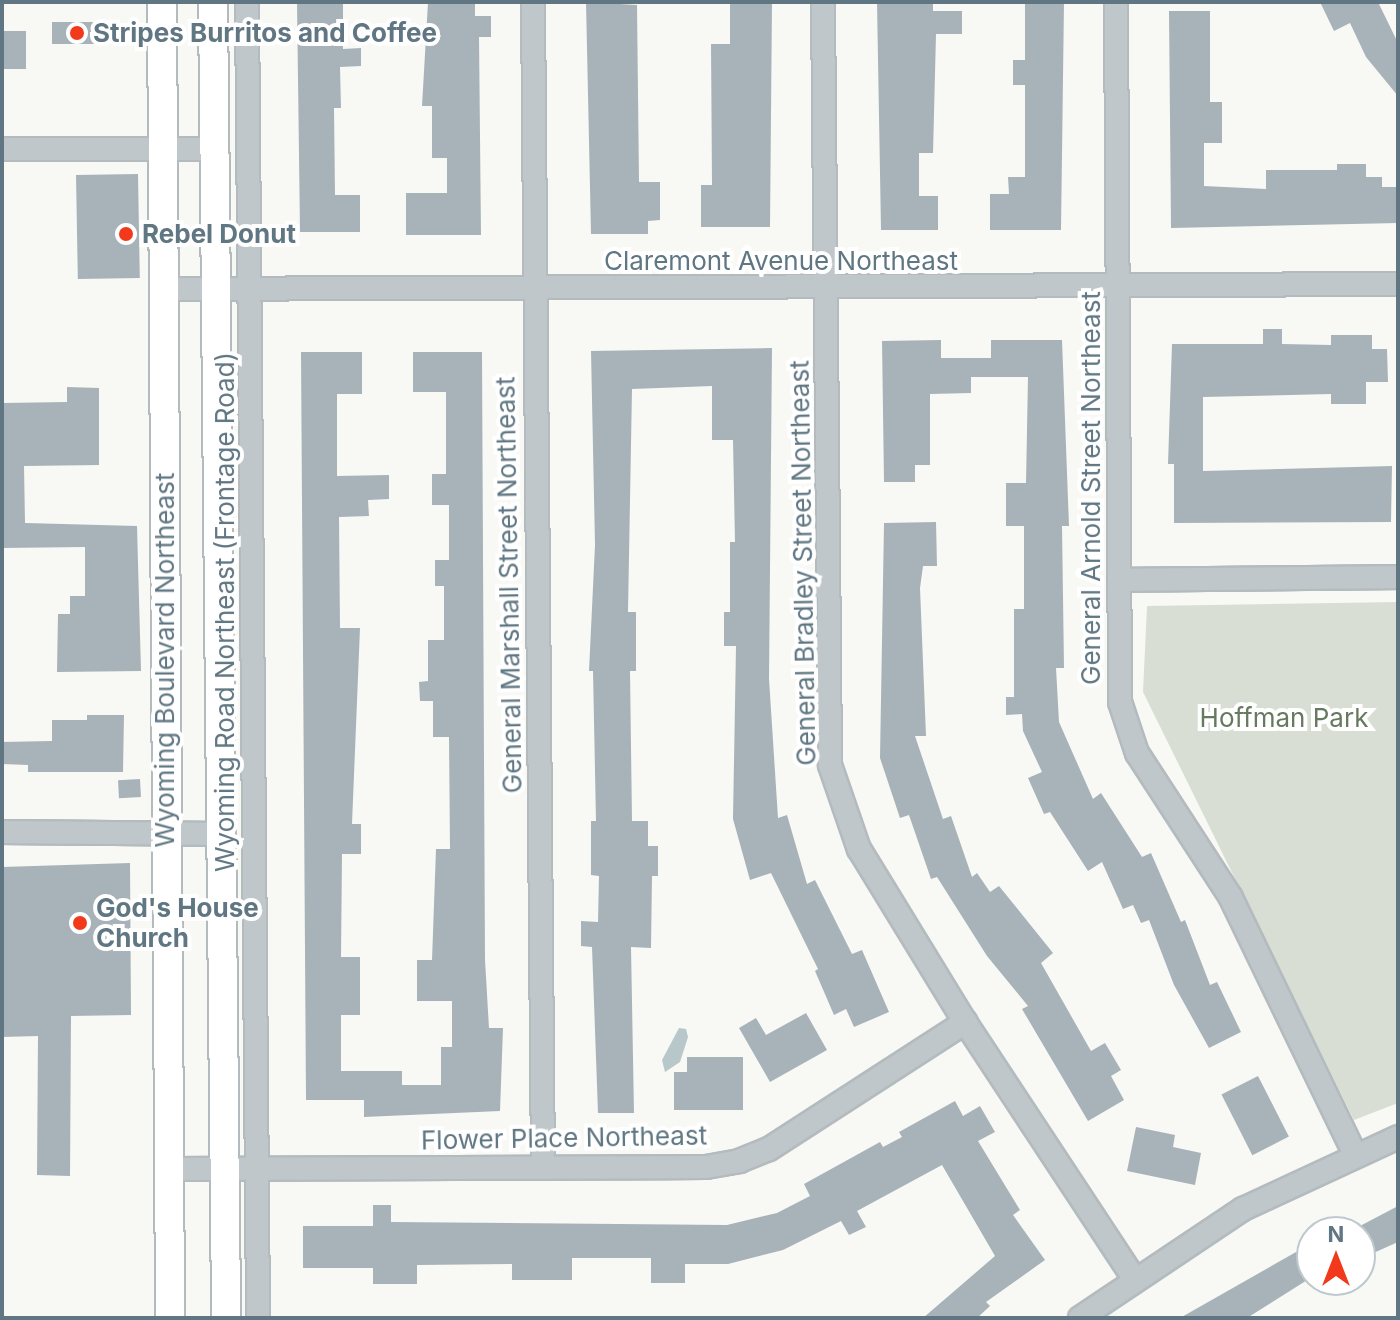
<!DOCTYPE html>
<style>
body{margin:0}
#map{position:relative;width:1400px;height:1320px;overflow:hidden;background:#f8f8f5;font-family:Inter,sans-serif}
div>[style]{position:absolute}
.green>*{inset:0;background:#d8ded4}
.water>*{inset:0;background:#b7c7ca}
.building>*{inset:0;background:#a7b3b8;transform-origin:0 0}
.roads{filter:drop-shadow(2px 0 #b4bbbe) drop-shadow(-2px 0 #b4bbbe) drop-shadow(0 2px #b4bbbe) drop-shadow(0 -2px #b4bbbe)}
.minor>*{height:22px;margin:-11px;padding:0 11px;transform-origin:11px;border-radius:11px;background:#c0c7ca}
.major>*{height:28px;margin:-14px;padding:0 14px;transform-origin:14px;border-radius:14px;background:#fff}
.dots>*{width:22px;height:22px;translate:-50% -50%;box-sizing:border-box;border:4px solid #fff;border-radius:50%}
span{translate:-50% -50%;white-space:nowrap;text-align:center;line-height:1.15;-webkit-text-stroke:8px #fff;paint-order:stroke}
.poi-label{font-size:26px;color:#607783;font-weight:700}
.left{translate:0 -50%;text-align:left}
.street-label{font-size:26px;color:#607783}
.park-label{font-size:26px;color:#677a60}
.frame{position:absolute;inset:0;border:4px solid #607783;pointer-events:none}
.north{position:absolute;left:1296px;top:1216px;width:80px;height:80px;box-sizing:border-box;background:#fff;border:2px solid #bfc9cd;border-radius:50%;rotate:0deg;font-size:22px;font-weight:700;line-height:32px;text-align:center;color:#607783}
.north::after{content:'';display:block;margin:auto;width:28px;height:36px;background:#f2391b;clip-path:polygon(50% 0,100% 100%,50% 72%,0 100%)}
</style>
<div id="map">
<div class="green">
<div style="clip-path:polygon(1398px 602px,1398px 1103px,1354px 1120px,1143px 692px,1147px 606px)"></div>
</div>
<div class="water">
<div style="clip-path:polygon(679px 1028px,686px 1029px,688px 1037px,680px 1062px,665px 1072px,662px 1060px)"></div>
</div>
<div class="building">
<div style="clip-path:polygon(297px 2px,343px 2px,343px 49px,361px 48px,361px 66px,340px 67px,341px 108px,334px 108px,335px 195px,360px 195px,360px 232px,300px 232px)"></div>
<div style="clip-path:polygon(428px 2px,475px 2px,475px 16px,491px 16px,491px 37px,479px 37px,481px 235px,406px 235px,406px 193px,447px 193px,447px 158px,432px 158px,432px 106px,422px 106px)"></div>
<div style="clip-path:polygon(586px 2px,637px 5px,639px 182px,660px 182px,660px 220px,648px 221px,648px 234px,591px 234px)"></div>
<div style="clip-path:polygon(730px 2px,772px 2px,770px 227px,701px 227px,701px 185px,712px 185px,711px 44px,730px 44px)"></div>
<div style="clip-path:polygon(877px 2px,933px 2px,933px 11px,962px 11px,962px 34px,936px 34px,933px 153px,919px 153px,919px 196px,938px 196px,938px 230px,881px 230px)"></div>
<div style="clip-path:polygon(1025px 2px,1064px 2px,1061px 230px,990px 230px,990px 194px,1009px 194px,1008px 177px,1025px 177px,1025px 85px,1013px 85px,1013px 60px,1025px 60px)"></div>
<div style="clip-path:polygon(1320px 2px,1378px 2px,1398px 43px,1398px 96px,1366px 57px,1350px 23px,1334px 31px)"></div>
<div style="clip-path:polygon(1169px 11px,1210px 11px,1210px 102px,1222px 102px,1222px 143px,1204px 143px,1204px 186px,1266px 189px,1266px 170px,1337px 170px,1337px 164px,1366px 164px,1366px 177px,1382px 177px,1382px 187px,1398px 187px,1398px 223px,1171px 228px)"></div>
<div style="left:52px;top:22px;width:50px;height:22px"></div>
<div style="left:2px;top:31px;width:24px;height:38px"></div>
<div style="left:138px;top:174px;width:104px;height:62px;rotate:89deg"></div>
<div style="clip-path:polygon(1263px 329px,1282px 329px,1282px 344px,1331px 345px,1331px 335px,1372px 335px,1372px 349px,1387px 349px,1388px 382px,1366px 382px,1366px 404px,1331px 404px,1331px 394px,1203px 397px,1203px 471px,1392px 466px,1391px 522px,1174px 523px,1174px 464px,1168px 464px,1172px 344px,1263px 344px)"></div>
<div style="clip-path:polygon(941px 340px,941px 358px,991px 358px,991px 340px,1062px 340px,1069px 526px,1062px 526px,1064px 668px,1056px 668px,1059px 722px,1093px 799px,1101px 793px,1142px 857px,1151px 853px,1181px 922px,1185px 920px,1210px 985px,1217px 982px,1241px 1032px,1209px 1048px,1174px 985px,1149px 920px,1141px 923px,1133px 905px,1123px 909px,1102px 862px,1088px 871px,1050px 812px,1044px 814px,1028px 778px,1042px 772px,1023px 731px,1022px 714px,1006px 715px,1006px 697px,1014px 697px,1014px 609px,1024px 609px,1024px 526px,1006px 526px,1006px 483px,1026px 483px,1028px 377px,971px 377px,971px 393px,930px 394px,930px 465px,915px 465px,915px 482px,884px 482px,882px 341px)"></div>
<div style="clip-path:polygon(772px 348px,769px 679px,778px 818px,787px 815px,807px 884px,815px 880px,852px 954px,862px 950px,889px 1012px,854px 1027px,846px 1009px,834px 1015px,815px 971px,818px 969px,771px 873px,750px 880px,733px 819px,736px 646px,724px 646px,724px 612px,730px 612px,730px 542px,735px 542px,733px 440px,712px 440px,712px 386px,632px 389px,628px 612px,636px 612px,636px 671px,630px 671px,632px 821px,648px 821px,648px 846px,658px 846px,658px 876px,652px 876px,651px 948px,631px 947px,634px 1113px,598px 1113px,592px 947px,581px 946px,581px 921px,598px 922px,599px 876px,591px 875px,591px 821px,596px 821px,593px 671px,589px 671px,595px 545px,591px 351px)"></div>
<div style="clip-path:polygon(301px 352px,362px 352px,362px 394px,337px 394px,337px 476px,389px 475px,389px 499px,368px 500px,369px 516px,339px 517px,340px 628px,360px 628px,352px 824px,361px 824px,361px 854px,342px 854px,341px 957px,360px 957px,360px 1015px,341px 1015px,341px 1071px,402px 1071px,402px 1085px,441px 1085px,441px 1047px,452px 1047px,452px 1001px,417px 1001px,417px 960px,432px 960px,436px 849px,450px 849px,449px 737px,433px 737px,433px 701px,420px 701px,419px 682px,428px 681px,428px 640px,444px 640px,444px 586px,435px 586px,435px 560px,449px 560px,449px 505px,432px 505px,432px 474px,446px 474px,446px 392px,413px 392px,413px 352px,482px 352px,485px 960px,489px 1028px,503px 1028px,500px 1111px,364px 1117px,364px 1100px,306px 1100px)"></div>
<div style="clip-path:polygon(67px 387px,99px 388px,99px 465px,24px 466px,25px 523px,137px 526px,141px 671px,57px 672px,58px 614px,70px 614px,70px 596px,85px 596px,85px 547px,2px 548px,2px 403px,67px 402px)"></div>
<div style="clip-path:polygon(936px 522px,937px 566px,923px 566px,920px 588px,926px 736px,915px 736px,943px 819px,951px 816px,972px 877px,977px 873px,990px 892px,999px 886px,1053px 953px,1041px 963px,1091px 1051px,1105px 1043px,1121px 1070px,1111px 1076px,1124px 1100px,1088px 1121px,1022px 1009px,1028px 1006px,987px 956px,937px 877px,931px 879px,909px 815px,900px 818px,880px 758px,884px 523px)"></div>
<div style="clip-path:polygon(87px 715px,124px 715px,123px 772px,28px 772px,28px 765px,2px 764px,2px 742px,52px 741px,52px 720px,87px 720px)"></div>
<div style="left:140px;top:779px;width:18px;height:22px;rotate:87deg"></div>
<div style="clip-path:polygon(130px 863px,131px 1015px,71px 1016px,70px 1176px,37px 1175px,38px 1036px,2px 1037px,2px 867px)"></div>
<div style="clip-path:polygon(806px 1013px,827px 1050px,770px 1082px,739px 1028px,756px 1018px,766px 1035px)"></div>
<div style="clip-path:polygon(687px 1057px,743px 1057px,743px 1110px,674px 1110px,674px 1072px,687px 1072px)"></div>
<div style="left:1258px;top:1076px;width:68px;height:41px;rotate:63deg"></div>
<div style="clip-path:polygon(955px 1101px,963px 1116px,980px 1106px,995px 1132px,978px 1141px,1020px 1210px,1013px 1215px,1045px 1260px,986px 1302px,990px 1306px,977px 1318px,923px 1318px,995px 1256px,942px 1165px,857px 1211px,866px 1227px,849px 1235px,841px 1221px,783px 1250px,728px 1264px,685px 1264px,685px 1283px,651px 1283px,651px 1258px,572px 1258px,572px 1280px,512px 1280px,512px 1264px,417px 1265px,417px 1284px,373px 1284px,373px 1268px,303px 1268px,303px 1226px,373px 1226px,373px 1205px,391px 1205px,391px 1222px,727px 1225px,777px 1213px,810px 1196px,804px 1184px,880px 1142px,883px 1147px,902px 1137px,899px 1132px)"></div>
<div style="clip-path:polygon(1136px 1127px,1175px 1135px,1173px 1147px,1201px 1153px,1195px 1185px,1127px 1171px)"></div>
<div style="clip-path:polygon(1398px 1206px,1398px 1242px,1360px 1259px,1360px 1226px)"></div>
<div style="clip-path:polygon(1312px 1243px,1312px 1277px,1247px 1318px,1180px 1318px)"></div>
</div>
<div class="roads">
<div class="minor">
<div style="left:247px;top:2px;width:1316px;rotate:89.52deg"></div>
<div style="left:533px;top:2px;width:1166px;rotate:89.51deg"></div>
<div style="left:823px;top:2px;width:763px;rotate:89.47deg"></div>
<div style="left:830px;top:765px;width:89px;rotate:71deg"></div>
<div style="left:859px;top:849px;width:203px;rotate:58.5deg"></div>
<div style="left:965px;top:1022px;width:307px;rotate:56.6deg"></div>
<div style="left:1116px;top:2px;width:700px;rotate:89.67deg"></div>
<div style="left:1120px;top:702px;width:54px;rotate:71.6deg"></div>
<div style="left:1137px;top:753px;width:173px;rotate:57deg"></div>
<div style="left:1231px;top:898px;width:285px;rotate:64.2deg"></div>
<div style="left:2px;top:149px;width:212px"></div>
<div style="left:165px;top:289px;width:1233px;rotate:-0.23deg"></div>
<div style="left:1119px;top:580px;width:279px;rotate:-0.6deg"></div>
<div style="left:2px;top:832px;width:215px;rotate:0.5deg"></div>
<div style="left:170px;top:1169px;width:536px;rotate:-0.21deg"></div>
<div style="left:706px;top:1167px;width:34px;rotate:-10deg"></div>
<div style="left:739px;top:1161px;width:32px;rotate:-22deg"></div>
<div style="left:769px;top:1149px;width:234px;rotate:-32.9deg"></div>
<div style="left:1080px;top:1318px;width:196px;rotate:-33.8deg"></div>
<div style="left:1243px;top:1209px;width:171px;rotate:-24.9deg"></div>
</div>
<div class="major">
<div style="left:162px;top:2px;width:1316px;rotate:89.65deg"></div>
<div style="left:213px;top:2px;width:1316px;rotate:89.43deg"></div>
</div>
</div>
<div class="dots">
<div style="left:77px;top:33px;background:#f2391b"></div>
<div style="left:126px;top:234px;background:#f2391b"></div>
<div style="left:80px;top:923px;background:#f2391b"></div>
</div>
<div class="poi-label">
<span class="left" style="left:93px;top:33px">Stripes Burritos and Coffee</span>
<span class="left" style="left:142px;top:234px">Rebel Donut</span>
<span class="left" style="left:96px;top:923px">God's House<br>Church</span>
</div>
<div class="street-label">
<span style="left:781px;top:261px">Claremont Avenue Northeast</span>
<span style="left:1091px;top:488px;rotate:-90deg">General Arnold Street Northeast</span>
<span style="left:803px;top:563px;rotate:-91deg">General Bradley Street Northeast</span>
<span style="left:509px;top:585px;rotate:-91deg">General Marshall Street Northeast</span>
<span style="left:225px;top:612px;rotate:-90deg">Wyoming Road Northeast (Frontage Road)</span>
<span style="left:165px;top:660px;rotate:-90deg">Wyoming Boulevard Northeast</span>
<span style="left:564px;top:1138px;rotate:-1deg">Flower Place Northeast</span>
</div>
<div class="park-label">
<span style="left:1284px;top:718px">Hoffman Park</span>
</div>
<div class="frame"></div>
<div class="north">N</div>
</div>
